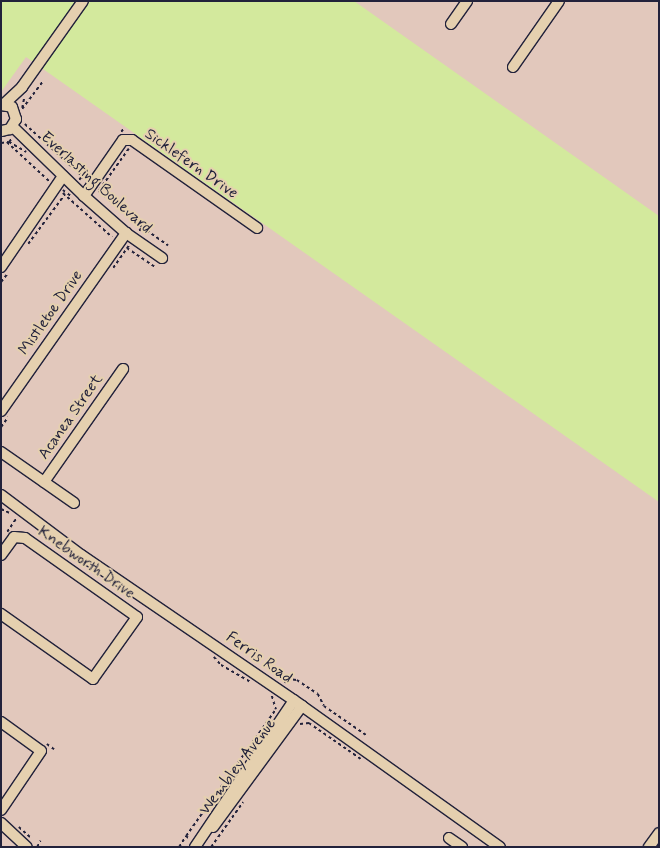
<!DOCTYPE html>
<style>
body{margin:0}
#map{position:relative;width:660px;height:848px;overflow:hidden;background:#e2c8bc;font-family:Mynerve,sans-serif}
div>[style]{position:absolute}
.green>*{inset:0;background:#d3e99d}
.path>*{height:1.5px;margin-top:-0.75px;transform-origin:0;background:repeating-linear-gradient(90deg,#22223b 0 3px,transparent 0 6px)}
.roads{filter:drop-shadow(1px 0 #22223b) drop-shadow(-1px 0 #22223b) drop-shadow(0 1px #22223b) drop-shadow(0 -1px #22223b)}
.minor>*{height:10px;margin:-5px;padding:0 5px;transform-origin:5px;border-radius:5px;background:#e5d0af}
span{translate:-50% -50%;white-space:nowrap;text-align:center;line-height:1.15;-webkit-text-stroke:4px #e5d0af;paint-order:stroke}
.street-label{font-size:16px;color:#22223b}
.frame{position:absolute;inset:0;border:2px solid #22223b;pointer-events:none}
</style>
<div id="map">
<div class="green">
<div style="clip-path:polygon(1px 1px,354px 1px,659px 216px,659px 502px,26px 57px,1px 92px)"></div>
</div>
<div class="path">
<div style="left:22px;top:108px;width:10px;rotate:-79deg"></div>
<div style="left:22px;top:109px;width:35px;rotate:-53deg"></div>
<div style="left:25px;top:124px;width:77px;rotate:42.4deg"></div>
<div style="left:121px;top:132px;width:5px;rotate:-53deg"></div>
<div style="left:7px;top:142px;width:59px;rotate:42.9deg"></div>
<div style="left:9px;top:142px;width:20px;rotate:30deg"></div>
<div style="left:1px;top:143px;width:8px;rotate:-7deg"></div>
<div style="left:9px;top:142px;width:5px;rotate:-53deg"></div>
<div style="left:129px;top:149px;width:52px;rotate:125.5deg"></div>
<div style="left:99px;top:191px;width:56px;rotate:39.9deg"></div>
<div style="left:79px;top:180px;width:5px;rotate:-53deg"></div>
<div style="left:82px;top:176px;width:6px;rotate:45deg"></div>
<div style="left:63px;top:190px;width:10px;rotate:37deg"></div>
<div style="left:63px;top:193px;width:66px;rotate:41.9deg"></div>
<div style="left:139px;top:231px;width:5px;rotate:-53deg"></div>
<div style="left:142px;top:227px;width:32px;rotate:35deg"></div>
<div style="left:28px;top:244px;width:62px;rotate:-53.5deg"></div>
<div style="left:127px;top:248px;width:34px;rotate:34deg"></div>
<div style="left:113px;top:268px;width:28px;rotate:-55deg"></div>
<div style="left:1px;top:282px;width:11px;rotate:-52deg"></div>
<div style="left:1px;top:427px;width:12px;rotate:-55deg"></div>
<div style="left:1px;top:509px;width:10px;rotate:24deg"></div>
<div style="left:7px;top:532px;width:18px;rotate:-56deg"></div>
<div style="left:214px;top:657px;width:11px;rotate:49deg"></div>
<div style="left:221px;top:665px;width:34px;rotate:30deg"></div>
<div style="left:284px;top:683px;width:5px;rotate:-53deg"></div>
<div style="left:287px;top:679px;width:10px;rotate:6deg"></div>
<div style="left:297px;top:680px;width:25px;rotate:34deg"></div>
<div style="left:318px;top:694px;width:13px;rotate:63deg"></div>
<div style="left:324px;top:706px;width:51px;rotate:34.6deg"></div>
<div style="left:272px;top:696px;width:14px;rotate:73deg"></div>
<div style="left:300px;top:724px;width:9px;rotate:-6deg"></div>
<div style="left:309px;top:723px;width:63px;rotate:34.7deg"></div>
<div style="left:47px;top:744px;width:9px;rotate:36deg"></div>
<div style="left:19px;top:827px;width:15px;rotate:42deg"></div>
<div style="left:186px;top:836px;width:156px;rotate:-54.7deg"></div>
<div style="left:37px;top:847px;width:7px;rotate:-63deg"></div>
<div style="left:179px;top:847px;width:13px;rotate:-58deg"></div>
<div style="left:186px;top:836px;width:5px;rotate:37deg"></div>
<div style="left:211px;top:847px;width:55px;rotate:-54.6deg"></div>
</div>
<div class="roads">
<div class="minor">
<div style="left:451px;top:24px;width:28px;rotate:-55deg"></div>
<div style="left:513px;top:67px;width:80px;rotate:-55.1deg"></div>
<div style="left:1px;top:105px;width:11px;rotate:10deg"></div>
<div style="left:12px;top:107px;width:13px;rotate:72deg"></div>
<div style="left:16px;top:119px;width:12px;rotate:121deg"></div>
<div style="left:10px;top:129px;width:9px;rotate:167deg"></div>
<div style="left:3px;top:105px;width:26px;rotate:-43deg"></div>
<div style="left:22px;top:87px;width:105px;rotate:-54.7deg"></div>
<div style="left:13px;top:127px;width:99px;rotate:44.2deg"></div>
<div style="left:84px;top:196px;width:56px;rotate:41.4deg"></div>
<div style="left:126px;top:233px;width:44px;rotate:34.8deg"></div>
<div style="left:84px;top:196px;width:68px;rotate:-55.1deg"></div>
<div style="left:123px;top:140px;width:9px"></div>
<div style="left:132px;top:140px;width:153px;rotate:35.1deg"></div>
<div style="left:1px;top:267px;width:110px;rotate:-55.7deg"></div>
<div style="left:1px;top:411px;width:218px;rotate:-54.9deg"></div>
<div style="left:1px;top:452px;width:89px;rotate:34.9deg"></div>
<div style="left:44px;top:482px;width:138px;rotate:-55deg"></div>
<div style="left:1px;top:495px;width:100px;rotate:36.9deg"></div>
<div style="left:81px;top:555px;width:268px;rotate:34.3deg"></div>
<div style="left:302px;top:706px;width:243px;rotate:35.5deg"></div>
<div style="left:1px;top:555px;width:22px;rotate:-54deg"></div>
<div style="left:14px;top:537px;width:11px;rotate:5deg"></div>
<div style="left:25px;top:538px;width:137px;rotate:35.2deg"></div>
<div style="left:137px;top:617px;width:76px;rotate:125.4deg"></div>
<div style="left:93px;top:679px;width:113px;rotate:-144.8deg"></div>
<div style="left:1px;top:722px;width:49px;rotate:35.9deg"></div>
<div style="left:41px;top:751px;width:71px;rotate:124.1deg"></div>
<div style="left:1px;top:823px;width:35px;rotate:43deg"></div>
<div style="left:213px;top:827px;width:150px;rotate:-53.7deg"></div>
<div style="left:449px;top:838px;width:16px;rotate:35deg"></div>
<div style="left:195px;top:847px;width:177px;rotate:-56deg"></div>
<div style="left:649px;top:847px;width:17px;rotate:-54deg"></div>
</div>
</div>
<div class="street-label">
<span style="left:191px;top:164px;rotate:35deg">Sicklefern Drive</span>
<span style="left:96px;top:183px;rotate:42deg">Everlasting Boulevard</span>
<span style="left:51px;top:313px;rotate:-55deg">Mistletoe Drive</span>
<span style="left:71px;top:417px;rotate:-55deg">Acanea Street</span>
<span style="left:86px;top:563px;rotate:35deg">Knebworth Drive</span>
<span style="left:259px;top:658px;rotate:35deg">Ferris Road</span>
<span style="left:238px;top:767px;rotate:-53deg">Wembley Avenue</span>
</div>
<div class="frame"></div>
</div>
